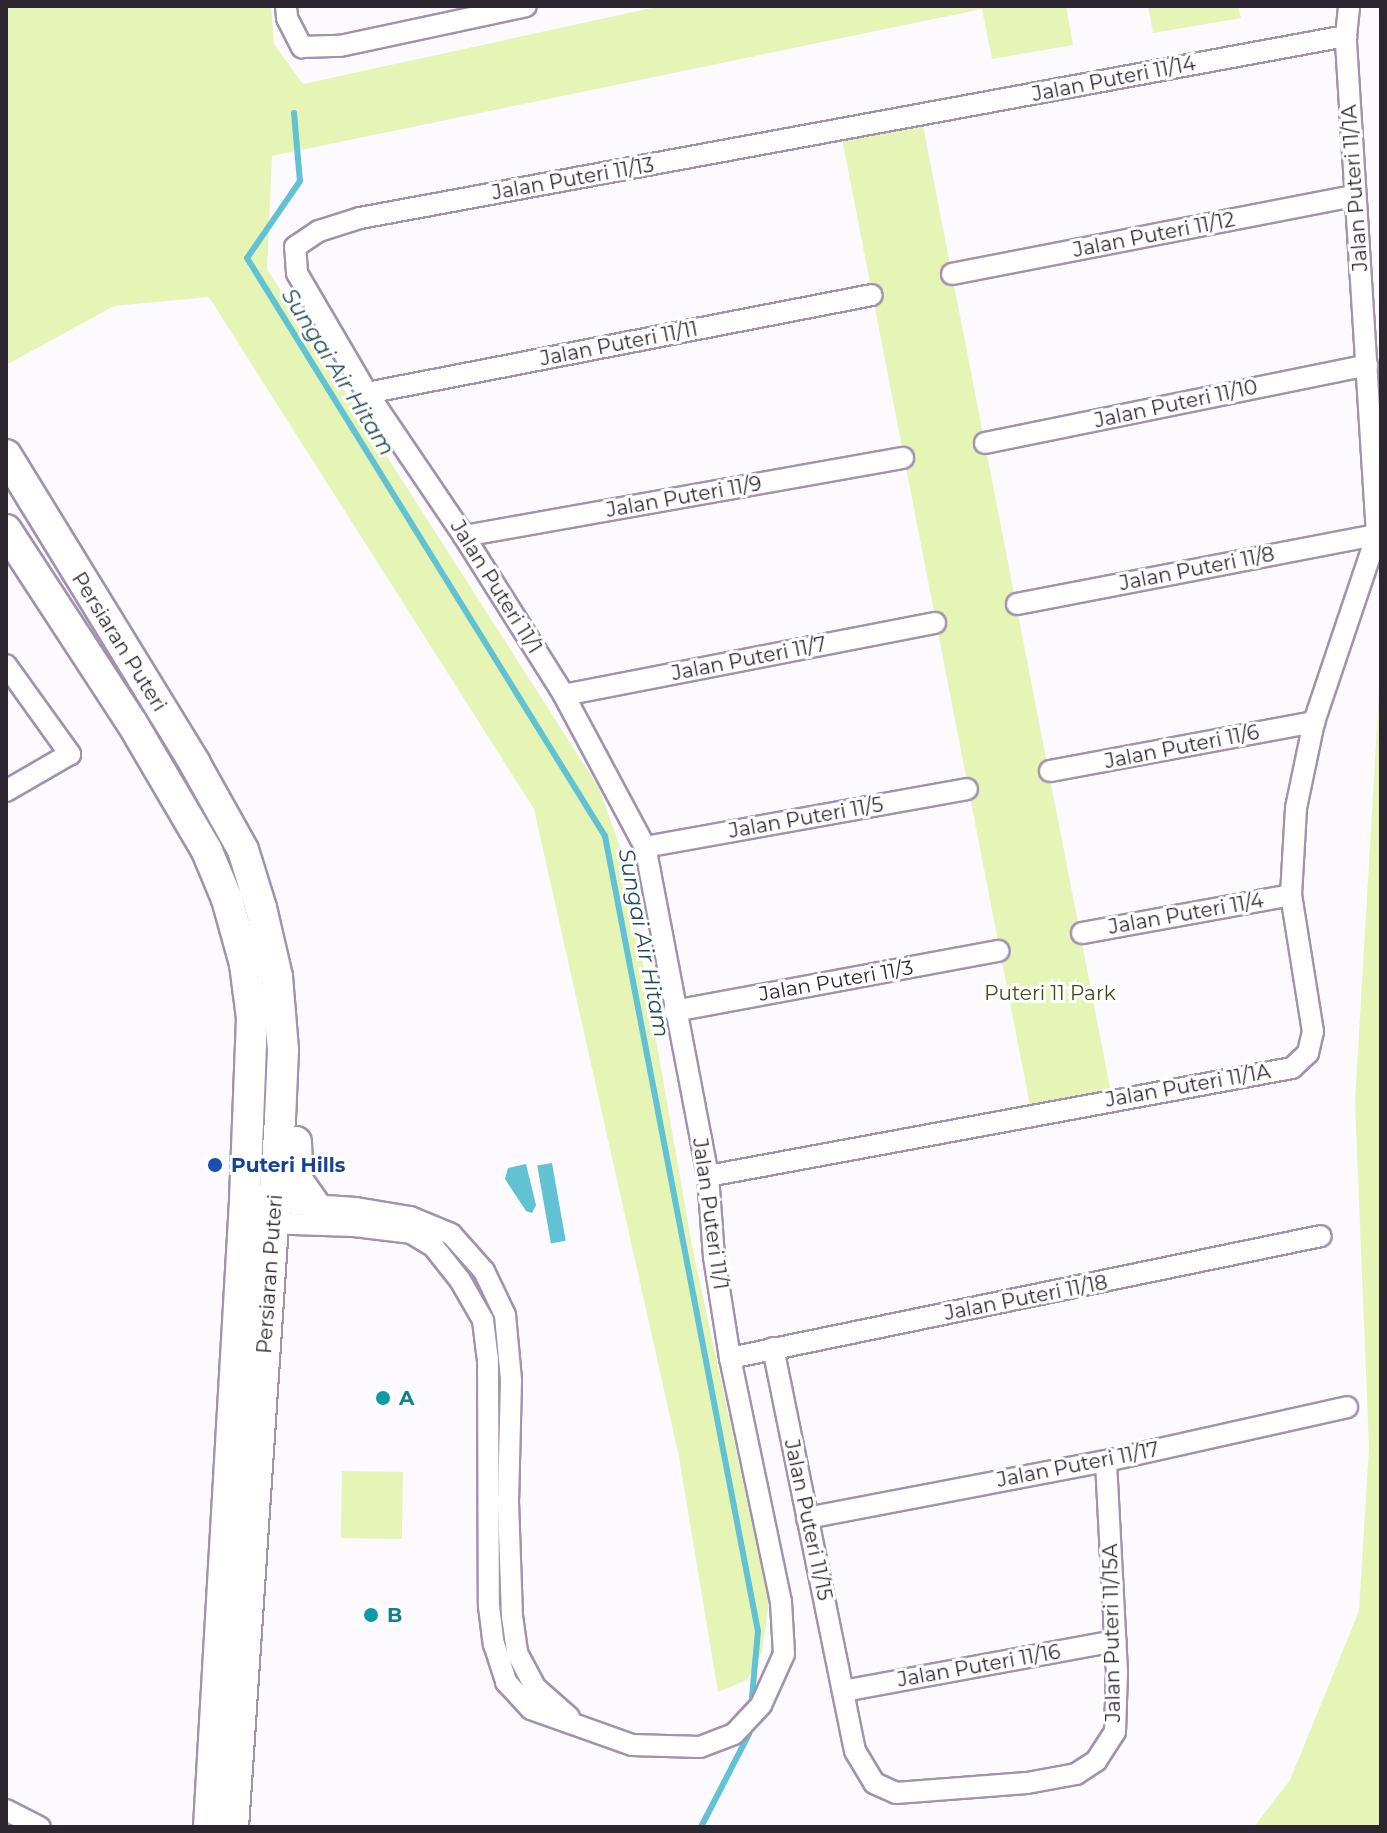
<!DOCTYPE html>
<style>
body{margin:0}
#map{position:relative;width:1387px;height:1833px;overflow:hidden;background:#fcf9ff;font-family:Montserrat,sans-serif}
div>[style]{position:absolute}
.green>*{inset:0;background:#e6f4b6;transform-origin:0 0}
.water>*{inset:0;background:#61c2d3;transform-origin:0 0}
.stream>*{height:6px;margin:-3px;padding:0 3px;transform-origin:3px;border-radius:3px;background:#61c2d3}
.roads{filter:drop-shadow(2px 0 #a193ae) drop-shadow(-2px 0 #a193ae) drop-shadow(0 2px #a193ae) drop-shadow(0 -2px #a193ae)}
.street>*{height:20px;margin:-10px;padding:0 10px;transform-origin:10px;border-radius:10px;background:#fff}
.secondary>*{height:30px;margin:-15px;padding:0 15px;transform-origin:15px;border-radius:15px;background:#fff}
.dots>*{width:22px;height:22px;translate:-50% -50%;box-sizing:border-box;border:4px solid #fff;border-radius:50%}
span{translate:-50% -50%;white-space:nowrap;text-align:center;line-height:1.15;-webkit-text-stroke:6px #fff;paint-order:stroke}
.street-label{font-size:20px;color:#2b2630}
.park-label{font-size:20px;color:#434c18}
.transit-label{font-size:20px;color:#164399;font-weight:700}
.left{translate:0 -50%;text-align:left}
.culture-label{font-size:20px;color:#0d838f;font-weight:700}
.water-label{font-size:22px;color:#224d55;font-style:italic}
.frame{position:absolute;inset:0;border:8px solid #2b2630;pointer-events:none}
</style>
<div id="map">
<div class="green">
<div style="clip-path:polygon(6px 6px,271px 6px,274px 44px,303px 84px,661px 6px,1066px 6px,1073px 45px,992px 59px,982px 9px,272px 156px,267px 269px,599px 788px,625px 861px,692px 1246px,769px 1603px,762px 1652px,747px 1680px,718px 1692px,679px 1457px,534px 809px,209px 297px,114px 306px,6px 365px)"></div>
<div style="clip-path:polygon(1148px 6px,1238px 6px,1241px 18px,1153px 33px)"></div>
<div style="left:921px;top:115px;width:1003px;height:82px;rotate:79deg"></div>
<div style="clip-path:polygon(1381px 658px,1381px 1827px,1254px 1827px,1290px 1780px,1359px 1611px,1369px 1447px,1355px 1102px)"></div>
<div style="left:342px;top:1471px;width:61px;height:67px;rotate:1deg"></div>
</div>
<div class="water">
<div style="left:552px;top:1163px;width:79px;height:15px;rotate:80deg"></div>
<div style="clip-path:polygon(526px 1164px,536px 1205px,532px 1213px,526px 1211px,505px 1179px,508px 1168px)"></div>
</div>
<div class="stream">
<div style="left:294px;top:113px;width:68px;rotate:85deg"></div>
<div style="left:300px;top:181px;width:93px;rotate:124.5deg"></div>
<div style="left:247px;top:258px;width:680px;rotate:58.23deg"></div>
<div style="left:605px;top:836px;width:810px;rotate:79.11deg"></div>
<div style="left:758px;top:1631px;width:66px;rotate:95.2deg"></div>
<div style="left:701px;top:1827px;width:105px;rotate:-62.7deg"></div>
</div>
<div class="roads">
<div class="street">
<div style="left:286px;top:6px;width:12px;rotate:85deg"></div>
<div style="left:287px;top:18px;width:33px;rotate:63deg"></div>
<div style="left:302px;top:47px;width:38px;rotate:-2deg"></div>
<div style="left:340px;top:46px;width:190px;rotate:-12.1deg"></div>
<div style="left:952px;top:274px;width:410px;rotate:-11deg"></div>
<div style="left:367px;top:393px;width:514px;rotate:-10.98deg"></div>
<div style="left:985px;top:443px;width:390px;rotate:-11.5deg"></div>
<div style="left:464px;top:536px;width:446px;rotate:-10.1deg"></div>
<div style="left:1017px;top:604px;width:367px;rotate:-10.9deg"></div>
<div style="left:6px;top:665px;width:110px;rotate:54.3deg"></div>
<div style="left:70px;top:754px;width:74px;rotate:150deg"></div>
<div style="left:564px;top:695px;width:378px;rotate:-11deg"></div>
<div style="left:1050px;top:771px;width:269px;rotate:-10.5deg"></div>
<div style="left:645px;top:847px;width:327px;rotate:-10.2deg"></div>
<div style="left:1082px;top:933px;width:212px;rotate:-10.3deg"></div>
<div style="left:674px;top:1011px;width:330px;rotate:-10.5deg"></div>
<div style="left:708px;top:1176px;width:594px;rotate:-10.48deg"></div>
<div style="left:1292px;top:1068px;width:22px;rotate:-43deg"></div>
<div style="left:1308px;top:1053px;width:22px;rotate:-77deg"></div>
<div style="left:1313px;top:1032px;width:139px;rotate:-99.1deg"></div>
<div style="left:1291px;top:895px;width:87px;rotate:-86.7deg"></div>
<div style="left:1296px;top:808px;width:88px;rotate:-78.2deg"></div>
<div style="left:1314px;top:722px;width:197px;rotate:-71.4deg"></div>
<div style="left:1377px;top:535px;width:500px;rotate:-93.6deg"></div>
<div style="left:1346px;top:36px;width:30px;rotate:-84deg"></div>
<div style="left:264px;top:1202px;width:92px;rotate:3.7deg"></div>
<div style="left:356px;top:1208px;width:55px;rotate:9.5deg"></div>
<div style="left:410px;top:1217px;width:44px;rotate:22.5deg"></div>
<div style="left:451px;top:1234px;width:50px;rotate:48.3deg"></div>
<div style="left:484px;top:1271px;width:49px;rotate:64.5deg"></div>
<div style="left:505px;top:1315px;width:65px;rotate:84.7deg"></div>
<div style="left:511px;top:1380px;width:122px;rotate:91.4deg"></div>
<div style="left:508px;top:1502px;width:114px;rotate:88deg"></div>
<div style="left:512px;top:1616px;width:37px;rotate:82deg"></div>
<div style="left:517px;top:1653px;width:40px;rotate:62deg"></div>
<div style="left:536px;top:1688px;width:44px;rotate:41.3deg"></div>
<div style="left:263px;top:1223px;width:91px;rotate:1.9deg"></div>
<div style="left:354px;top:1226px;width:57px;rotate:7deg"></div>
<div style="left:411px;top:1233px;width:26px;rotate:31deg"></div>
<div style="left:433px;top:1246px;width:43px;rotate:51.5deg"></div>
<div style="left:460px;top:1280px;width:46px;rotate:60.1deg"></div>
<div style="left:483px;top:1320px;width:38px;rotate:83deg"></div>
<div style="left:488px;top:1358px;width:248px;rotate:89.8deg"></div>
<div style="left:489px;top:1606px;width:38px;rotate:83deg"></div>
<div style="left:494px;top:1644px;width:40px;rotate:72deg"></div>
<div style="left:506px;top:1682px;width:37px;rotate:47deg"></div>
<div style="left:531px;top:1709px;width:107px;rotate:19.6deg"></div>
<div style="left:632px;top:1745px;width:68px;rotate:1.7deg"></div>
<div style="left:700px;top:1747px;width:36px;rotate:-21deg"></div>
<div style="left:734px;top:1734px;width:40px;rotate:-47deg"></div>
<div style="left:761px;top:1705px;width:56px;rotate:-65.7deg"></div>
<div style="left:784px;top:1654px;width:52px;rotate:-93.3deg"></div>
<div style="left:781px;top:1602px;width:249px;rotate:-101.8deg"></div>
<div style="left:730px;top:1358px;width:102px;rotate:-99deg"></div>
<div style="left:714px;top:1257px;width:81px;rotate:-94.2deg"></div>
<div style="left:708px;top:1176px;width:335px;rotate:-100.8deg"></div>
<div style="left:645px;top:847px;width:172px;rotate:-118.1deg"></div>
<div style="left:564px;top:695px;width:188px;rotate:-122.2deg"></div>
<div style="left:464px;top:536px;width:173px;rotate:-124.1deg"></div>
<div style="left:367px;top:393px;width:139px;rotate:-120.3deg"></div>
<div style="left:297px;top:273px;width:26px;rotate:-94deg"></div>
<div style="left:295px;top:247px;width:29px;rotate:-34deg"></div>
<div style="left:319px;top:231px;width:43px;rotate:-17.6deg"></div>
<div style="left:360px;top:218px;width:1003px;rotate:-10.46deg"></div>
<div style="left:773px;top:1348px;width:411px;rotate:78.5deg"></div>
<div style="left:855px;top:1751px;width:37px;rotate:59deg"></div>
<div style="left:874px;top:1783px;width:24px;rotate:24deg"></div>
<div style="left:896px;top:1793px;width:131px;rotate:-4.4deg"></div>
<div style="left:1027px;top:1783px;width:50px;rotate:-10.4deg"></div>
<div style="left:1076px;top:1774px;width:24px;rotate:-33deg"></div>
<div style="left:1096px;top:1761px;width:35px;rotate:-57deg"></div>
<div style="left:1115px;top:1732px;width:60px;rotate:-88.1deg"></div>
<div style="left:1117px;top:1672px;width:211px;rotate:-93deg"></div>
<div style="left:730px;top:1358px;width:603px;rotate:-11.66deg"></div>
<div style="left:807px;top:1518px;width:304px;rotate:-10.8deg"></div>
<div style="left:1106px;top:1461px;width:247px;rotate:-12.6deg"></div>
<div style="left:843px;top:1691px;width:277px;rotate:-10.4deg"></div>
<div style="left:6px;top:1810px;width:38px;rotate:27deg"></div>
</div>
<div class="secondary">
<div style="left:6px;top:455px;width:362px;rotate:58.5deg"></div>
<div style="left:195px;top:764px;width:98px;rotate:60.8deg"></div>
<div style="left:243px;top:850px;width:61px;rotate:72.8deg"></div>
<div style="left:261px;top:908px;width:71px;rotate:76.9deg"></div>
<div style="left:277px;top:977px;width:73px;rotate:85.3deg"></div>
<div style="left:283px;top:1050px;width:68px;rotate:92.5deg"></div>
<div style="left:280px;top:1118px;width:711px;rotate:93.79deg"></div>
<div style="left:6px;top:530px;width:230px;rotate:56.9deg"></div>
<div style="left:132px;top:723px;width:148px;rotate:59.6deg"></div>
<div style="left:207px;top:851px;width:52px;rotate:67.4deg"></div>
<div style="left:227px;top:899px;width:67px;rotate:74.5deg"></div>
<div style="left:245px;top:964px;width:54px;rotate:82.6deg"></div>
<div style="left:252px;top:1018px;width:183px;rotate:92.2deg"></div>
<div style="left:245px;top:1201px;width:627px;rotate:93.29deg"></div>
<div style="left:296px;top:1142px;width:38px;rotate:88deg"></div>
<div style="left:297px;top:1180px;width:32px;rotate:55deg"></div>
</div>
</div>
<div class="dots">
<div style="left:215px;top:1165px;background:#1a4fb4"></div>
<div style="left:383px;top:1398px;background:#0f9aa8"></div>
<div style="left:371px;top:1615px;background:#0f9aa8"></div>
</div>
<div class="street-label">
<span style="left:1114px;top:79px;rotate:-11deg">Jalan Puteri 11/14</span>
<span style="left:573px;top:179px;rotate:-10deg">Jalan Puteri 11/13</span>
<span style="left:1355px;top:188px;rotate:-94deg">Jalan Puteri 11/1A</span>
<span style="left:1154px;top:235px;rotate:-11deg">Jalan Puteri 11/12</span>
<span style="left:619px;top:344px;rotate:-11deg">Jalan Puteri 11/11</span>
<span style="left:1176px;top:404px;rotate:-12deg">Jalan Puteri 11/10</span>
<span style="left:684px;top:497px;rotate:-10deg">Jalan Puteri 11/9</span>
<span style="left:1197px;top:569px;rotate:-11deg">Jalan Puteri 11/8</span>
<span style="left:496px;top:587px;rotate:58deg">Jalan Puteri 11/1</span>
<span style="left:119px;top:642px;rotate:58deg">Persiaran Puteri</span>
<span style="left:749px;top:659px;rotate:-11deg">Jalan Puteri 11/7</span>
<span style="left:1182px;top:747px;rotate:-11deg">Jalan Puteri 11/6</span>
<span style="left:806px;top:818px;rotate:-10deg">Jalan Puteri 11/5</span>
<span style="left:1186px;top:914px;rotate:-10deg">Jalan Puteri 11/4</span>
<span style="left:836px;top:981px;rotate:-10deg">Jalan Puteri 11/3</span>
<span style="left:1188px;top:1086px;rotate:-10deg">Jalan Puteri 11/1A</span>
<span style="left:710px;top:1214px;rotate:82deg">Jalan Puteri 11/1</span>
<span style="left:270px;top:1274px;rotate:-86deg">Persiaran Puteri</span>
<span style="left:1026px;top:1298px;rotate:-11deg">Jalan Puteri 11/18</span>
<span style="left:1078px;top:1465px;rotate:-11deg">Jalan Puteri 11/17</span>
<span style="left:808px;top:1520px;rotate:78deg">Jalan Puteri 11/15</span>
<span style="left:1112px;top:1633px;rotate:-91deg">Jalan Puteri 11/15A</span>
<span style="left:979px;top:1666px;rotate:-10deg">Jalan Puteri 11/16</span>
</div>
<div class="park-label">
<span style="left:1050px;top:993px">Puteri 11 Park</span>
</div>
<div class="transit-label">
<span class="left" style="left:231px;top:1165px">Puteri Hills</span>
</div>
<div class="culture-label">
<span class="left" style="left:399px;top:1398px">A</span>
<span class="left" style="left:387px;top:1615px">B</span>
</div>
<div class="water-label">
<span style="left:338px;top:372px;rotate:58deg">Sungai Air Hitam</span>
<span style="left:644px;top:943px;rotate:79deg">Sungai Air Hitam</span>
</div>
<div class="frame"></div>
</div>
